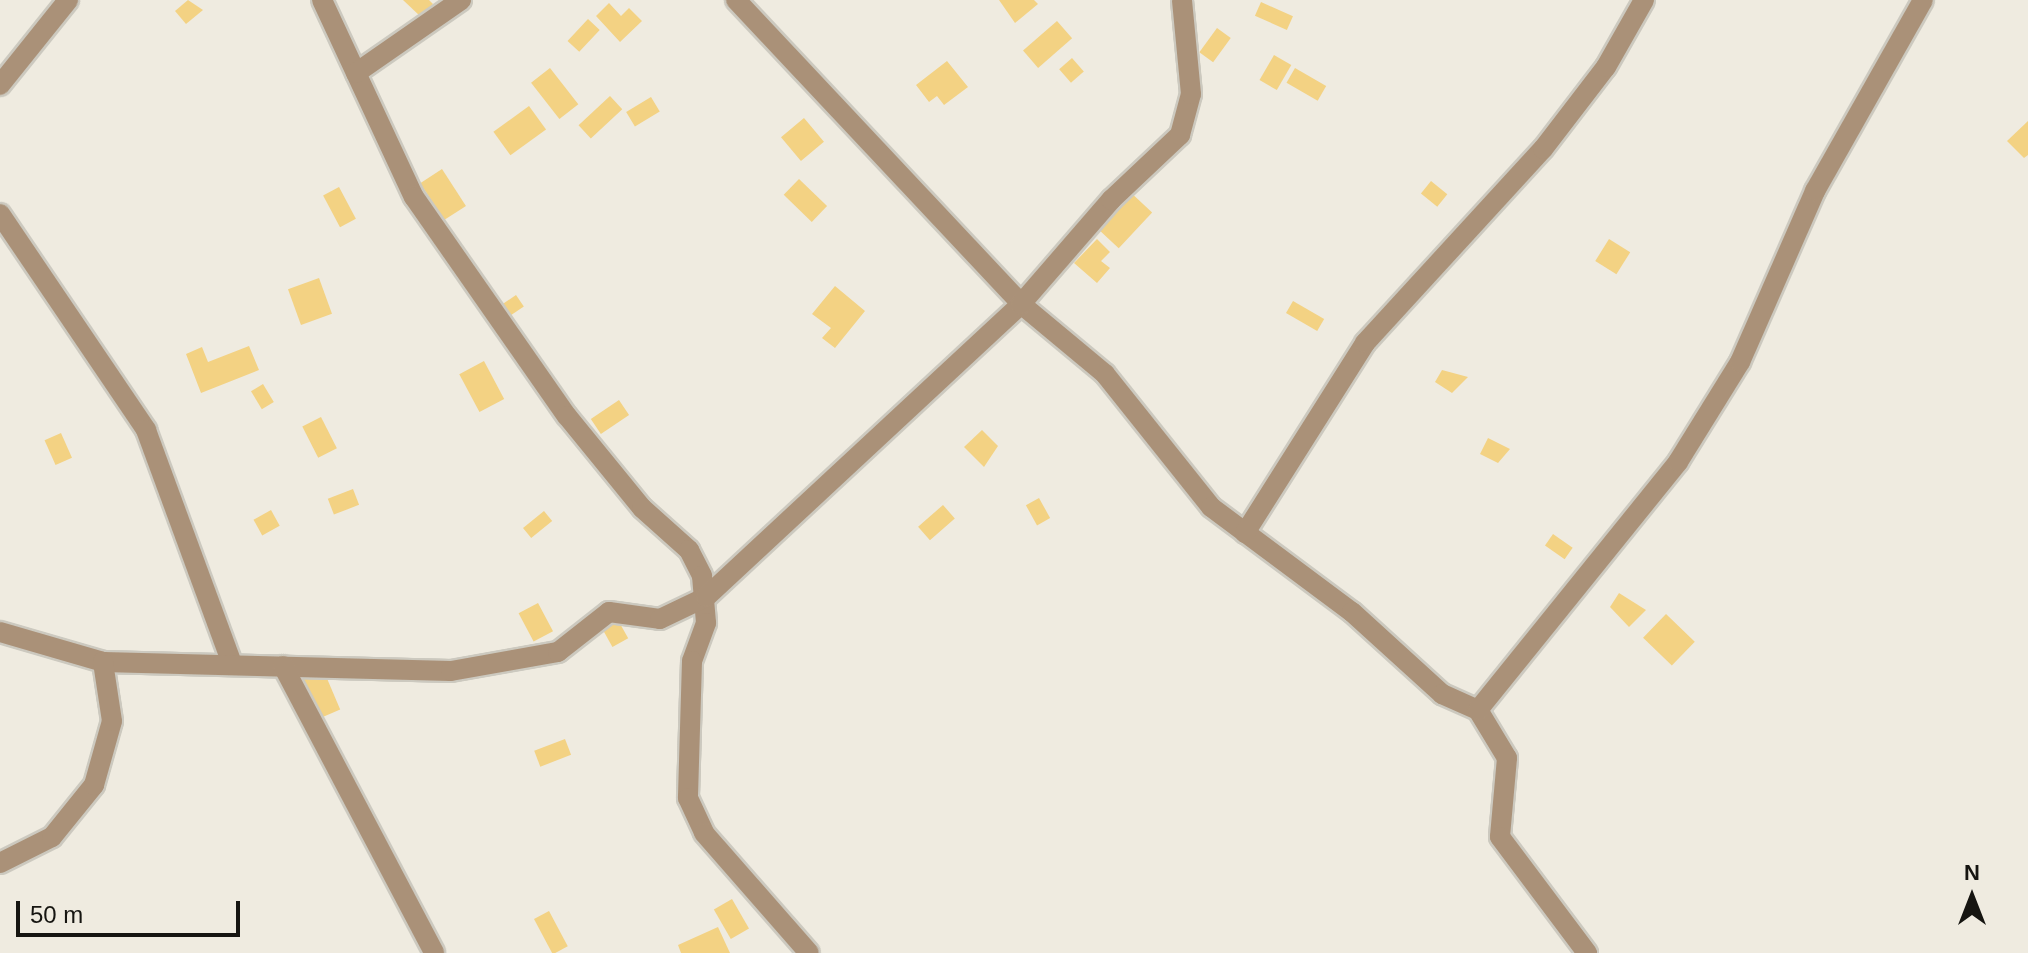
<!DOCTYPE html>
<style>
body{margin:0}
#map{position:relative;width:2028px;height:953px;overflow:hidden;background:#efebe0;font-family:Helvetica,sans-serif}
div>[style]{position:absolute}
.building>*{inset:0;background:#f3d283;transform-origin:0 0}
.roads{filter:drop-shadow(2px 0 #ccc9bf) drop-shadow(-2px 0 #ccc9bf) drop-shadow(0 2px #ccc9bf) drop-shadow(0 -2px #ccc9bf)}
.minor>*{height:20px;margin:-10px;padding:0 10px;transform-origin:10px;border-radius:10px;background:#aa9178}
span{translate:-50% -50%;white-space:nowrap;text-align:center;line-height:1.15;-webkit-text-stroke:7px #efebe0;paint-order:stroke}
.north{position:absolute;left:1932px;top:857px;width:80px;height:80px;-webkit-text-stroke:6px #efebe0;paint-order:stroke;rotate:0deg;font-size:22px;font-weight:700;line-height:32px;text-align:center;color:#161511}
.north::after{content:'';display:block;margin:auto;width:28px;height:36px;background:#161511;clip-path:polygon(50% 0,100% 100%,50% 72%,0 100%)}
.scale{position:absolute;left:16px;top:901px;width:224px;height:36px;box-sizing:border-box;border:4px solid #161511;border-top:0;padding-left:10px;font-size:24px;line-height:28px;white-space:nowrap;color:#161511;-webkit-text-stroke:6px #efebe0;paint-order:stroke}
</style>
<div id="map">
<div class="building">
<div style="clip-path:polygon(188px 0,203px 10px,186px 24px,175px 11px)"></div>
<div style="clip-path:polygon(403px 0,429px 0,433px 4px,421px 17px)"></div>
<div style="clip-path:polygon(999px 0,1034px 0,1038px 4px,1015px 23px)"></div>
<div style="left:1261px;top:2px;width:35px;height:15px;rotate:24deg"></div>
<div style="clip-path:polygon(609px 3px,621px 16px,629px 8px,642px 21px,620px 42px,596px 16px)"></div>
<div style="left:588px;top:19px;width:16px;height:30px;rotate:43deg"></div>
<div style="left:1057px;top:21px;width:23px;height:45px;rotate:49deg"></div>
<div style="left:1217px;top:28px;width:17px;height:30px;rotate:36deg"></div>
<div style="left:1274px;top:55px;width:20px;height:29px;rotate:30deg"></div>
<div style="left:1072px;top:58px;width:18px;height:17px;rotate:49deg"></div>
<div style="clip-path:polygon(947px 61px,968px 87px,944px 105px,937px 96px,929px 102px,916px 85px)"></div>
<div style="left:550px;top:68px;width:46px;height:24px;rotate:52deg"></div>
<div style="left:1295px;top:68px;width:36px;height:17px;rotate:30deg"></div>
<div style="left:610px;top:96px;width:18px;height:43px;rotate:47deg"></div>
<div style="left:651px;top:97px;width:17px;height:29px;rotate:59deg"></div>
<div style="left:529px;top:106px;width:29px;height:44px;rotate:54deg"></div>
<div style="left:804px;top:118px;width:31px;height:30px;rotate:50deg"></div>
<div style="clip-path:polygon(2028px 121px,2028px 155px,2024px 158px,2007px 141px)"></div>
<div style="left:442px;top:169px;width:44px;height:26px;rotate:57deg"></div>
<div style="left:799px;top:179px;width:39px;height:22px;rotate:44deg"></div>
<div style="left:1431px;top:181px;width:21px;height:16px;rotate:39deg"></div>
<div style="left:339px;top:187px;width:36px;height:18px;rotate:62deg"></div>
<div style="left:1128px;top:190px;width:33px;height:49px;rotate:43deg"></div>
<div style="clip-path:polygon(1097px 239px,1110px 252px,1101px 261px,1110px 268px,1097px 283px,1074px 263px)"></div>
<div style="left:1609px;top:239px;width:25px;height:26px;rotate:32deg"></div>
<div style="left:319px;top:278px;width:38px;height:33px;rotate:70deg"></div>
<div style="clip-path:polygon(835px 286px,865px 311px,835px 348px,822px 338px,831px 328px,812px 314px)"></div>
<div style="left:516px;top:295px;width:14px;height:17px;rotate:56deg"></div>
<div style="left:1293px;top:301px;width:36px;height:14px;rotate:30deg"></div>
<div style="clip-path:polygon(249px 346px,259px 370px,201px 393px,186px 354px,202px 347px,208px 362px)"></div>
<div style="left:484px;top:361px;width:43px;height:28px;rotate:62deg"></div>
<div style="clip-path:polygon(1442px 370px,1468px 377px,1452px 393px,1435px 382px)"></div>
<div style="left:263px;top:384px;width:21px;height:14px;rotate:59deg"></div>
<div style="left:619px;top:400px;width:18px;height:34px;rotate:56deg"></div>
<div style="left:321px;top:417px;width:35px;height:21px;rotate:63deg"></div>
<div style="clip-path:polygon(982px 430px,998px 446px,984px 467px,964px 447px)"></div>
<div style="left:61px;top:433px;width:27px;height:18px;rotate:66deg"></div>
<div style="clip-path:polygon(1488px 438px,1510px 449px,1498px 463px,1480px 454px)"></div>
<div style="left:353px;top:489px;width:17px;height:27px;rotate:69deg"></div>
<div style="left:1039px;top:498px;width:23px;height:15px;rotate:61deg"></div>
<div style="left:943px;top:505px;width:18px;height:33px;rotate:49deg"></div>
<div style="left:271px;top:510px;width:18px;height:20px;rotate:61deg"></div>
<div style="left:544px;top:511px;width:13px;height:27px;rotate:51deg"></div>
<div style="left:1553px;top:534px;width:24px;height:14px;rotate:35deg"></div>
<div style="clip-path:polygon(1619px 593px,1646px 610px,1629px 627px,1610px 607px)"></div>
<div style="left:538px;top:603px;width:32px;height:22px;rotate:62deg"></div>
<div style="left:1666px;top:614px;width:40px;height:33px;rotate:44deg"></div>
<div style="left:618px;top:620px;width:21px;height:18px;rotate:61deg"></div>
<div style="left:323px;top:669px;width:44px;height:24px;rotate:67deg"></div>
<div style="left:565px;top:739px;width:17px;height:33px;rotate:69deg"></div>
<div style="left:732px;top:899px;width:34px;height:21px;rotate:60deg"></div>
<div style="left:549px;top:911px;width:40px;height:17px;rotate:62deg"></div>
<div style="clip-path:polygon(718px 927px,730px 953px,681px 953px,678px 945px)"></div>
</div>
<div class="roads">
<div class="minor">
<div style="left:322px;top:0;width:217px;rotate:65deg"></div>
<div style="left:414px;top:197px;width:267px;rotate:55.1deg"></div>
<div style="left:567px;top:416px;width:119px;rotate:50.8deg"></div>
<div style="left:642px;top:508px;width:63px;rotate:41.8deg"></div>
<div style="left:689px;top:550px;width:29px;rotate:63deg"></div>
<div style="left:702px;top:576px;width:47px;rotate:85.1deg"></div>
<div style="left:706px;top:623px;width:40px;rotate:110.2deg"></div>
<div style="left:692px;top:661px;width:137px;rotate:91.7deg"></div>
<div style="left:688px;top:798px;width:38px;rotate:65deg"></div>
<div style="left:704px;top:833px;width:159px;rotate:48.8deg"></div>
<div style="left:736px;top:0;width:417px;rotate:46.8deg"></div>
<div style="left:1021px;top:304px;width:109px;rotate:39.8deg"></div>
<div style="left:1105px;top:374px;width:170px;rotate:51.4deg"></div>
<div style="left:1211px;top:507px;width:176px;rotate:36.7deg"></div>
<div style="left:1352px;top:612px;width:122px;rotate:42.3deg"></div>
<div style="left:1442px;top:694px;width:39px;rotate:24deg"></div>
<div style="left:1478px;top:710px;width:56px;rotate:58.9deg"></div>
<div style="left:1507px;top:758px;width:79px;rotate:95.1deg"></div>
<div style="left:1500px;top:837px;width:145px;rotate:53.1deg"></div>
<div style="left:356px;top:73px;width:128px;rotate:-34.8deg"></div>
<div style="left:0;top:85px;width:109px;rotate:-51.3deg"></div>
<div style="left:0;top:214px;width:261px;rotate:55.9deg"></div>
<div style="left:146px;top:430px;width:249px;rotate:69.8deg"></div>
<div style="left:1245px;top:533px;width:225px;rotate:-57.7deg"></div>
<div style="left:1365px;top:343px;width:263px;rotate:-47.5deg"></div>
<div style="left:1543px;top:149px;width:103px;rotate:-52.5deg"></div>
<div style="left:1606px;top:67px;width:77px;rotate:-60.4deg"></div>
<div style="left:0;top:632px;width:107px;rotate:16.2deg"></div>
<div style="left:103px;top:662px;width:348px;rotate:1.5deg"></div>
<div style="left:451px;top:671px;width:109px;rotate:-10.1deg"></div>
<div style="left:558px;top:652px;width:65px;rotate:-38.1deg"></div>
<div style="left:609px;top:612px;width:51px;rotate:7.8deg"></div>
<div style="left:660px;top:619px;width:51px;rotate:-25.6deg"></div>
<div style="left:706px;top:597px;width:430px;rotate:-42.9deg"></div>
<div style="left:1021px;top:304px;width:138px;rotate:-49.1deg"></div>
<div style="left:1111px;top:200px;width:95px;rotate:-43.3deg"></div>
<div style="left:1180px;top:135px;width:42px;rotate:-75deg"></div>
<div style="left:1191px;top:94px;width:94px;rotate:-95.5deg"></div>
<div style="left:283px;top:666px;width:324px;rotate:62.2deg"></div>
<div style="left:1478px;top:710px;width:319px;rotate:-51.1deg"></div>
<div style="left:1678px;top:462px;width:118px;rotate:-58.2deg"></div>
<div style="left:1740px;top:362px;width:187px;rotate:-66.3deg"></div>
<div style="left:1815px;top:191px;width:219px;rotate:-60.5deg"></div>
<div style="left:0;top:863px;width:58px;rotate:-26.6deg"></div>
<div style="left:52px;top:837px;width:67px;rotate:-51.1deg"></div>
<div style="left:94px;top:785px;width:66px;rotate:-74.3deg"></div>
<div style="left:112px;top:721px;width:60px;rotate:-98.7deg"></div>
</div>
</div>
<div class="north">N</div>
<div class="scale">50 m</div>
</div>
